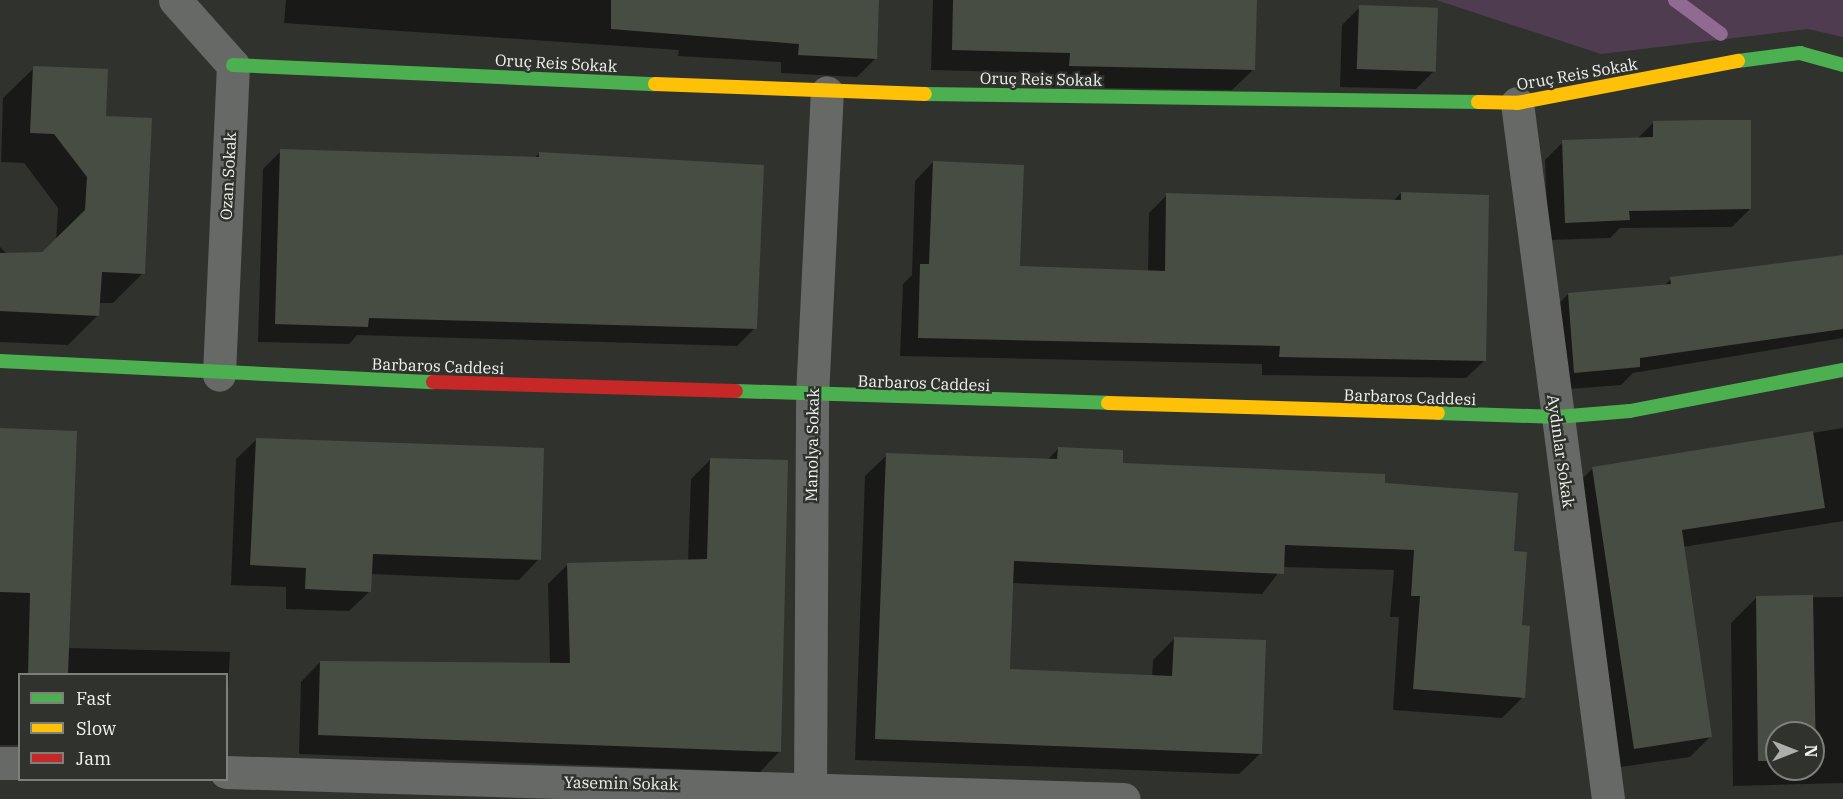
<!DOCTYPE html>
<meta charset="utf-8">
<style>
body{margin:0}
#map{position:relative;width:1843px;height:799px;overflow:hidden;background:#30322e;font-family:"IBM Plex Serif",serif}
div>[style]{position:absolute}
.green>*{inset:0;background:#4f3c50}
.shadow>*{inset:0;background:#0007}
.stream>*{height:14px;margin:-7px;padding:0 7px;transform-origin:7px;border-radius:7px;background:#906a90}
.building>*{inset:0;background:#484d43;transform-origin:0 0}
.street>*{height:33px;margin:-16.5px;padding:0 16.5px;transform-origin:16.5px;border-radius:16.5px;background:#676967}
.fast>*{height:14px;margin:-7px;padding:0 7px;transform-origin:7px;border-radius:7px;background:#4caf50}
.slow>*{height:14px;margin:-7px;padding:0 7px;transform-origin:7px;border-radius:7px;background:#ffc107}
.jam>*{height:14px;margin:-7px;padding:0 7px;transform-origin:7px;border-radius:7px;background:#c62828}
span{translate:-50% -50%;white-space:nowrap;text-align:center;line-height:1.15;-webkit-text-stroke:5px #30332d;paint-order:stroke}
.street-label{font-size:16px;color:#f1f3f0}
.legend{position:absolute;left:18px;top:673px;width:210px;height:108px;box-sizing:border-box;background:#30332d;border:2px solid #7d807b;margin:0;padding:8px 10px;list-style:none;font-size:18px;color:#f1f3f0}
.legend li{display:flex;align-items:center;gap:12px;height:30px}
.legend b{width:30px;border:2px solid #7d807b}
.north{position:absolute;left:1765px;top:721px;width:60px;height:60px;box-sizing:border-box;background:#30332d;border:2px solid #7d807b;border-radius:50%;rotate:90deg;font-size:16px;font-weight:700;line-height:24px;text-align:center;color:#f1f3f0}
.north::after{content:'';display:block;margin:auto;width:21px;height:27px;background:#adafac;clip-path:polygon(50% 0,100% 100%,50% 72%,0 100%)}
</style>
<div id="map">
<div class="green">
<div style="clip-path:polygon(1436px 0,1843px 0,1843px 37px,1808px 29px,1601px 54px)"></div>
</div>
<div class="shadow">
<div style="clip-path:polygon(286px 0,878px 0,875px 59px,857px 77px,781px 73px,781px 62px,678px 56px,679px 50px,284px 23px)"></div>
<div style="clip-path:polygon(933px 0,1255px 0,1254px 69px,1232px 90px,1049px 87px,1049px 73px,931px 70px)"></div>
<div style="clip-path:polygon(1360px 7px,1434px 71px,1416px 89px,1340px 87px,1342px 25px)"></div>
<div style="clip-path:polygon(34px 68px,104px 118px,143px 273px,113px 303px,99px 303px,98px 315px,68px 345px,0 342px,0 247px,7px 254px,43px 254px,56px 241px,58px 208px,24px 163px,1px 162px,3px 98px)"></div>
<div style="clip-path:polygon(1654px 122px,1750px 209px,1732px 227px,1620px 228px,1610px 238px,1548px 240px,1545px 160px,1563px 142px,1637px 139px)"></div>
<div style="clip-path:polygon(281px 151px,534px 158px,540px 153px,755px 328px,737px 346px,357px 335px,349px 344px,258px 342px,263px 169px)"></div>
<div style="clip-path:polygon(933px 162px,1018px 267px,1148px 272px,1149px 213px,1167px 195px,1393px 201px,1401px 193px,1485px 360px,1466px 378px,1262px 375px,1262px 364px,900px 356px,903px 284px,912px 275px,915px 181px)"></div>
<div style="clip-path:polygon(1843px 257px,1843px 338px,1633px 373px,1621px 385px,1556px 390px,1550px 313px,1568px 294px,1663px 287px,1671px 279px)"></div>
<div style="clip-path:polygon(1843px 428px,1843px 521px,1683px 547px,1710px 737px,1690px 757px,1614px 768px,1572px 489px,1593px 468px)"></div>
<div style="clip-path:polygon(0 431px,67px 648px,230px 652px,226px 728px,226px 674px,20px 674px,20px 745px,0 745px)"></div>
<div style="clip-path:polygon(257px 439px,539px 559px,519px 580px,370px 574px,370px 591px,349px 611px,286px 609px,286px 587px,231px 585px,236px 459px)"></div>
<div style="clip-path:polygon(1058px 449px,1121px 464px,1383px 485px,1512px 553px,1523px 697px,1502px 718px,1393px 710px,1399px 617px,1390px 617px,1394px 570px,1283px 567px,1262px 594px,1012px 583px,1009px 670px,1152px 677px,1153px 660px,1174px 639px,1261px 753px,1239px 774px,855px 760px,865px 476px,887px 455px,1047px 460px)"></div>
<div style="clip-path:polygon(711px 459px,779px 752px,760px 772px,299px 754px,301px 682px,320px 662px,550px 665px,548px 584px,568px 564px,688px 561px,691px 479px)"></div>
<div style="clip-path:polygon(evenodd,1843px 597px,1843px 783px,1733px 786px,1731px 623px,1756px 598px,1843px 597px,1777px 733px,1813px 733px,1813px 769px,1777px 769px,1777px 733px)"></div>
</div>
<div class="stream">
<div style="left:1675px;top:0;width:57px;rotate:36.5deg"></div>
</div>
<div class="building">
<div style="clip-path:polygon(611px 0,879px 0,877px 59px,798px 55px,799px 44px,611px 29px)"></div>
<div style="clip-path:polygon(953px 0,1257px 0,1255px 70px,1069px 66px,1070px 53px,952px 50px)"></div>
<div style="left:1359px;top:5px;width:79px;height:64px;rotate:2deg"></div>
<div style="clip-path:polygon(33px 66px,108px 69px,106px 116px,152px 118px,145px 274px,102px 272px,99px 316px,0 311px,0 253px,42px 252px,85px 210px,87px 177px,54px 134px,30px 133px)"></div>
<div style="clip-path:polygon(1703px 120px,1751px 120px,1751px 209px,1629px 211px,1630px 220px,1565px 223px,1562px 140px,1653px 137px,1653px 121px)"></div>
<div style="clip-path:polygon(280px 149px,539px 157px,539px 152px,764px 165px,757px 329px,369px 318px,368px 327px,275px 324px)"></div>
<div style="clip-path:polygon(933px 161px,1024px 165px,1020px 266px,1165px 271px,1166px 193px,1401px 200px,1401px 192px,1489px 195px,1486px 361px,1279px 357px,1280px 346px,918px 338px,920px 264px,929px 264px)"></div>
<div style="clip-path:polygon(1843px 255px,1843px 329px,1640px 358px,1640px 367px,1574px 373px,1568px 293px,1671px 284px,1670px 277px)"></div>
<div style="clip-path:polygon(0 428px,77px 431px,68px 675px,28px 675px,30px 593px,0 592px)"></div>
<div style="clip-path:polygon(1813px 431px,1825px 508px,1682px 530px,1712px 737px,1634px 749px,1592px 467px)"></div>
<div style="clip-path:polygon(256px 438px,544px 448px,541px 560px,373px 554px,371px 592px,305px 589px,306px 568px,250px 565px)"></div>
<div style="clip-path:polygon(1058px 447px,1123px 450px,1123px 463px,1385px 474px,1385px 483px,1518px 493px,1514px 551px,1527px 552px,1522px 625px,1530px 626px,1525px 698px,1413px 689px,1420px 596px,1411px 596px,1414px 550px,1285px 545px,1284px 574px,1014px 561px,1010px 669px,1172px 676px,1174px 637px,1266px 640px,1262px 754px,875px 739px,886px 453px,1057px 459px)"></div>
<div style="clip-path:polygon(710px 458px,788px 460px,781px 752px,318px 735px,320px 661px,570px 663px,567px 563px,707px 559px)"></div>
<div style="clip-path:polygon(1813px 595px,1816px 760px,1813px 733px,1777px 733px,1777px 761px,1758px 761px,1756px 596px)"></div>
</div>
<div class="street">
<div style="left:175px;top:0;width:87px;rotate:48.3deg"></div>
<div style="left:233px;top:65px;width:310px;rotate:92.6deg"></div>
<div style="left:1517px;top:103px;width:702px;rotate:82.55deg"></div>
<div style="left:0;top:763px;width:20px"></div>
<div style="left:226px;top:772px;width:898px;rotate:1.72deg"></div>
<div style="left:810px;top:799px;width:403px;rotate:-89.7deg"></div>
<div style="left:812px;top:396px;width:304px;rotate:-87.2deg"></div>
</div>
<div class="fast">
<div style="left:1738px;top:61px;width:63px;rotate:-7.4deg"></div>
<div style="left:1800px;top:53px;width:45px;rotate:15.6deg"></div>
<div style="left:233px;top:65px;width:422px;rotate:2.6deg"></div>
<div style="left:925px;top:94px;width:553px;rotate:0.83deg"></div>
<div style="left:0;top:361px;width:434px;rotate:2.8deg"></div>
<div style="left:736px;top:391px;width:372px;rotate:1.8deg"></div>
<div style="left:1438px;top:413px;width:119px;rotate:1.9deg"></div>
<div style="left:1557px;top:417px;width:73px;rotate:-4.7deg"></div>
<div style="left:1630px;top:411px;width:217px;rotate:-10.9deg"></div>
</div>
<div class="slow">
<div style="left:655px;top:84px;width:270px;rotate:2.1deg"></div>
<div style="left:1478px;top:102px;width:39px;rotate:1deg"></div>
<div style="left:1517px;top:103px;width:225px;rotate:-10.8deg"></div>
<div style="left:1108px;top:403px;width:330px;rotate:1.7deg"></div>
</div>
<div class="jam">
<div style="left:433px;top:382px;width:303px;rotate:1.7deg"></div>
</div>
<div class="street-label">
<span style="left:556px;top:63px;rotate:3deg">Oruç Reis Sokak</span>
<span style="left:1577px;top:74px;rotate:-10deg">Oruç Reis Sokak</span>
<span style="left:1041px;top:79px;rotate:1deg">Oruç Reis Sokak</span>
<span style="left:228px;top:176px;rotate:-87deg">Ozan Sokak</span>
<span style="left:438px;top:366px;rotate:2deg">Barbaros Caddesi</span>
<span style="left:924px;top:383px;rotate:2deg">Barbaros Caddesi</span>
<span style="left:1410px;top:397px;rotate:2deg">Barbaros Caddesi</span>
<span style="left:812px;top:445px;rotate:-89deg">Manolya Sokak</span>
<span style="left:1561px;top:451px;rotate:82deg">Aydınlar Sokak</span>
<span style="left:621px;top:783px;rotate:1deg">Yasemin Sokak</span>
</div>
<ul class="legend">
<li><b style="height:8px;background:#4caf50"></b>Fast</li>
<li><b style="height:8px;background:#ffc107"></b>Slow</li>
<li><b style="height:8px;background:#c62828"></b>Jam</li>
</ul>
<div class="north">N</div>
</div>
